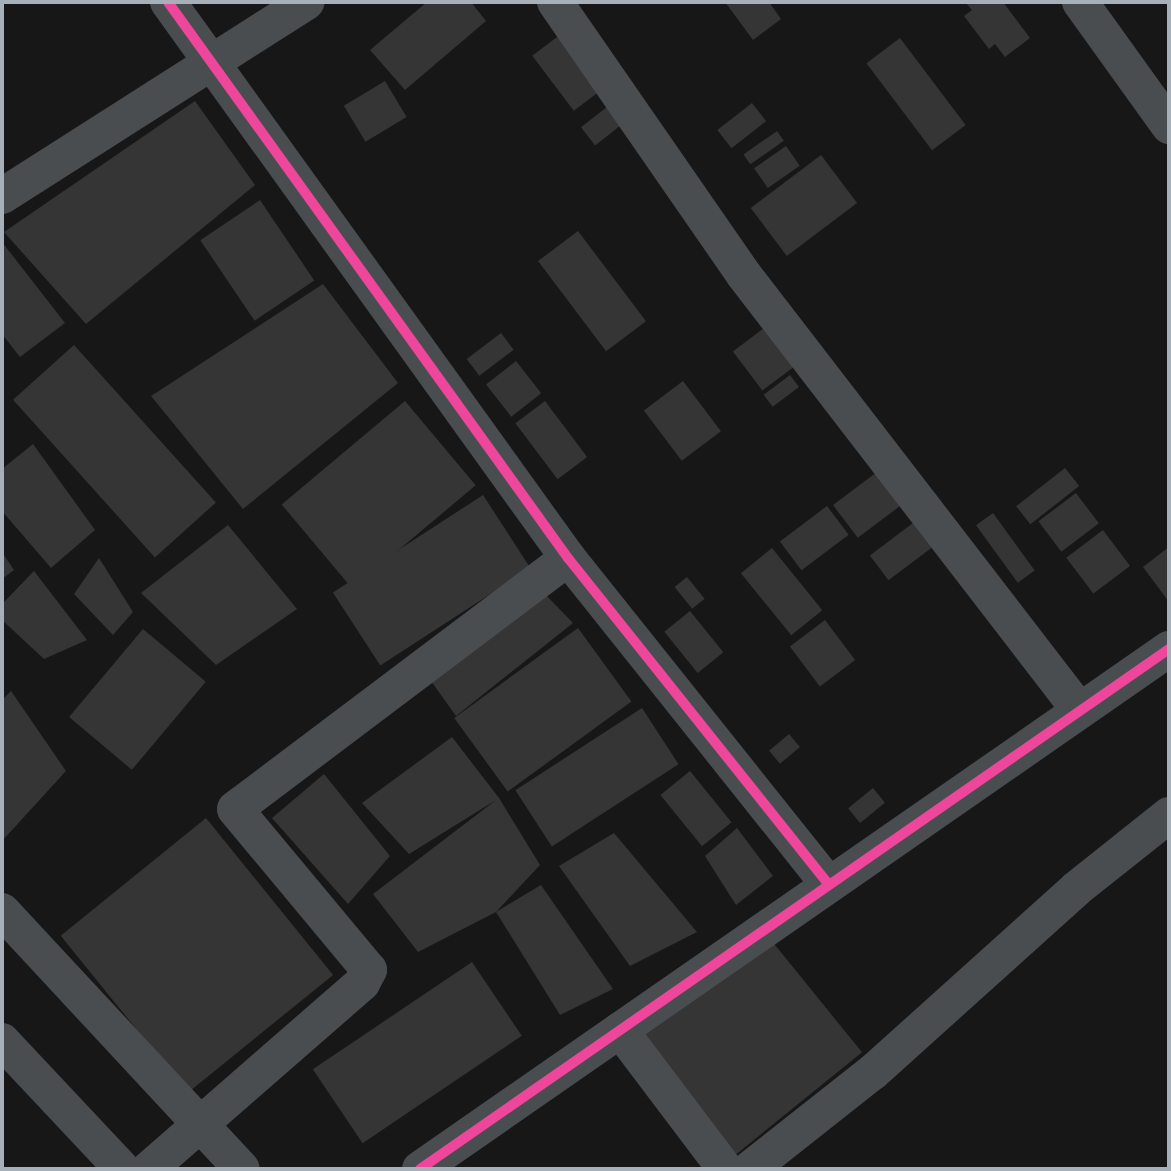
<!DOCTYPE html>
<style>
body{margin:0}
#map{position:relative;width:1171px;height:1171px;overflow:hidden;background:#171717;font-family:Karla,sans-serif}
div>[style]{position:absolute}
.building>*{inset:0;background:#353536;transform-origin:0 0}
.minor>*{height:36px;margin:-18px;padding:0 18px;transform-origin:18px;border-radius:18px;background:#4a4d50}
.cycleway>*{height:10px;margin:-5px;padding:0 5px;transform-origin:5px;border-radius:5px;background:#ed469a}
span{translate:-50% -50%;white-space:nowrap;text-align:center;line-height:1.15;-webkit-text-stroke:6px #111113;paint-order:stroke}
.frame{position:absolute;inset:0;border:4px solid #a7afb9;pointer-events:none}
</style>
<div id="map">
<div class="building">
<div style="clip-path:polygon(427px 2px,471px 2px,486px 21px,405px 90px,370px 50px)"></div>
<div style="clip-path:polygon(725px 2px,769px 2px,781px 19px,753px 40px)"></div>
<div style="clip-path:polygon(965px 2px,1003px 2px,1030px 38px,1005px 57px,995px 44px,989px 49px,964px 16px,972px 10px)"></div>
<div style="left:565px;top:31px;width:69px;height:41px;rotate:53deg"></div>
<div style="left:900px;top:38px;width:109px;height:42px;rotate:53deg"></div>
<div style="left:385px;top:81px;width:42px;height:48px;rotate:59deg"></div>
<div style="clip-path:polygon(195px 101px,255px 185px,86px 324px,4px 232px)"></div>
<div style="left:752px;top:103px;width:23px;height:44px;rotate:52deg"></div>
<div style="left:607px;top:107px;width:23px;height:33px;rotate:52deg"></div>
<div style="left:777px;top:131px;width:12px;height:41px;rotate:55deg"></div>
<div style="left:786px;top:146px;width:24px;height:39px;rotate:55deg"></div>
<div style="left:821px;top:155px;width:60px;height:88px;rotate:53deg"></div>
<div style="left:260px;top:200px;width:97px;height:72px;rotate:56deg"></div>
<div style="left:578px;top:231px;width:113px;height:50px;rotate:53deg"></div>
<div style="clip-path:polygon(2px 242px,65px 323px,20px 357px,2px 334px)"></div>
<div style="clip-path:polygon(323px 284px,398px 383px,243px 509px,151px 396px)"></div>
<div style="left:768px;top:325px;width:49px;height:44px;rotate:53deg"></div>
<div style="left:501px;top:333px;width:21px;height:43px;rotate:53deg"></div>
<div style="left:74px;top:345px;width:212px;height:82px;rotate:48deg"></div>
<div style="left:516px;top:361px;width:41px;height:38px;rotate:52deg"></div>
<div style="left:790px;top:375px;width:15px;height:33px;rotate:53deg"></div>
<div style="left:683px;top:381px;width:63px;height:49px;rotate:53deg"></div>
<div style="left:405px;top:401px;width:110px;height:161px;rotate:50deg"></div>
<div style="left:545px;top:401px;width:70px;height:37px;rotate:53deg"></div>
<div style="clip-path:polygon(33px 444px,95px 530px,51px 568px,2px 511px,2px 469px)"></div>
<div style="left:1065px;top:468px;width:23px;height:62px;rotate:52deg"></div>
<div style="left:881px;top:469px;width:41px;height:60px;rotate:53deg"></div>
<div style="left:1076px;top:493px;width:38px;height:47px;rotate:53deg"></div>
<div style="left:483px;top:495px;width:87px;height:179px;rotate:57deg"></div>
<div style="left:827px;top:506px;width:36px;height:59px;rotate:53deg"></div>
<div style="left:993px;top:513px;width:71px;height:21px;rotate:54deg"></div>
<div style="left:913px;top:523px;width:31px;height:54px;rotate:53deg"></div>
<div style="clip-path:polygon(228px 525px,297px 609px,216px 665px,141px 593px)"></div>
<div style="left:1103px;top:530px;width:45px;height:46px;rotate:53deg"></div>
<div style="clip-path:polygon(1169px 547px,1169px 602px,1143px 567px)"></div>
<div style="left:772px;top:548px;width:80px;height:40px;rotate:51deg"></div>
<div style="clip-path:polygon(2px 552px,14px 570px,2px 579px)"></div>
<div style="clip-path:polygon(99px 558px,133px 612px,113px 635px,74px 594px)"></div>
<div style="clip-path:polygon(34px 571px,87px 640px,44px 659px,2px 620px,2px 604px)"></div>
<div style="left:687px;top:577px;width:28px;height:16px;rotate:51deg"></div>
<div style="clip-path:polygon(541px 590px,573px 623px,456px 716px,426px 674px)"></div>
<div style="left:690px;top:611px;width:53px;height:33px;rotate:51deg"></div>
<div style="left:825px;top:620px;width:50px;height:44px;rotate:53deg"></div>
<div style="left:578px;top:628px;width:91px;height:153px;rotate:54deg"></div>
<div style="left:143px;top:629px;width:82px;height:115px;rotate:40deg"></div>
<div style="clip-path:polygon(11px 691px,66px 771px,2px 841px,2px 700px)"></div>
<div style="left:642px;top:708px;width:67px;height:151px;rotate:57deg"></div>
<div style="left:789px;top:734px;width:17px;height:26px;rotate:50deg"></div>
<div style="clip-path:polygon(452px 737px,499px 798px,540px 865px,496px 912px,418px 952px,373px 894px,496px 800px,409px 854px,362px 803px)"></div>
<div style="left:690px;top:771px;width:66px;height:38px;rotate:51deg"></div>
<div style="clip-path:polygon(324px 774px,390px 856px,348px 904px,272px 818px)"></div>
<div style="left:873px;top:788px;width:19px;height:32px;rotate:51deg"></div>
<div style="left:206px;top:818px;width:202px;height:187px;rotate:51deg"></div>
<div style="clip-path:polygon(737px 828px,773px 876px,736px 905px,705px 856px)"></div>
<div style="clip-path:polygon(614px 833px,697px 932px,630px 966px,559px 866px)"></div>
<div style="clip-path:polygon(541px 885px,613px 989px,560px 1015px,496px 912px)"></div>
<div style="left:767px;top:935px;width:151px;height:167px;rotate:51deg"></div>
<div style="left:472px;top:962px;width:89px;height:192px;rotate:56deg"></div>
</div>
<div class="minor">
<div style="left:168px;top:2px;width:685px;rotate:54.27deg"></div>
<div style="left:568px;top:558px;width:418px;rotate:51.4deg"></div>
<div style="left:555px;top:2px;width:332px;rotate:55.3deg"></div>
<div style="left:744px;top:275px;width:550px;rotate:52.38deg"></div>
<div style="left:1080px;top:2px;width:153px;rotate:54.3deg"></div>
<div style="left:2px;top:196px;width:361px;rotate:-32.5deg"></div>
<div style="left:2px;top:911px;width:352px;rotate:47.1deg"></div>
<div style="left:620px;top:1030px;width:174px;rotate:52.9deg"></div>
<div style="left:2px;top:1041px;width:175px;rotate:46.8deg"></div>
<div style="left:149px;top:1169px;width:283px;rotate:-41.1deg"></div>
<div style="left:362px;top:983px;width:15px;rotate:-62deg"></div>
<div style="left:369px;top:970px;width:209px;rotate:-129.8deg"></div>
<div style="left:235px;top:809px;width:417px;rotate:-37deg"></div>
<div style="left:420px;top:1169px;width:912px;rotate:-34.77deg"></div>
<div style="left:750px;top:1169px;width:157px;rotate:-38.3deg"></div>
<div style="left:873px;top:1072px;width:273px;rotate:-42deg"></div>
<div style="left:1076px;top:889px;width:119px;rotate:-38.5deg"></div>
</div>
<div class="cycleway">
<div style="left:168px;top:2px;width:685px;rotate:54.27deg"></div>
<div style="left:568px;top:558px;width:418px;rotate:51.4deg"></div>
<div style="left:420px;top:1169px;width:912px;rotate:-34.77deg"></div>
</div>
<div class="frame"></div>
</div>
